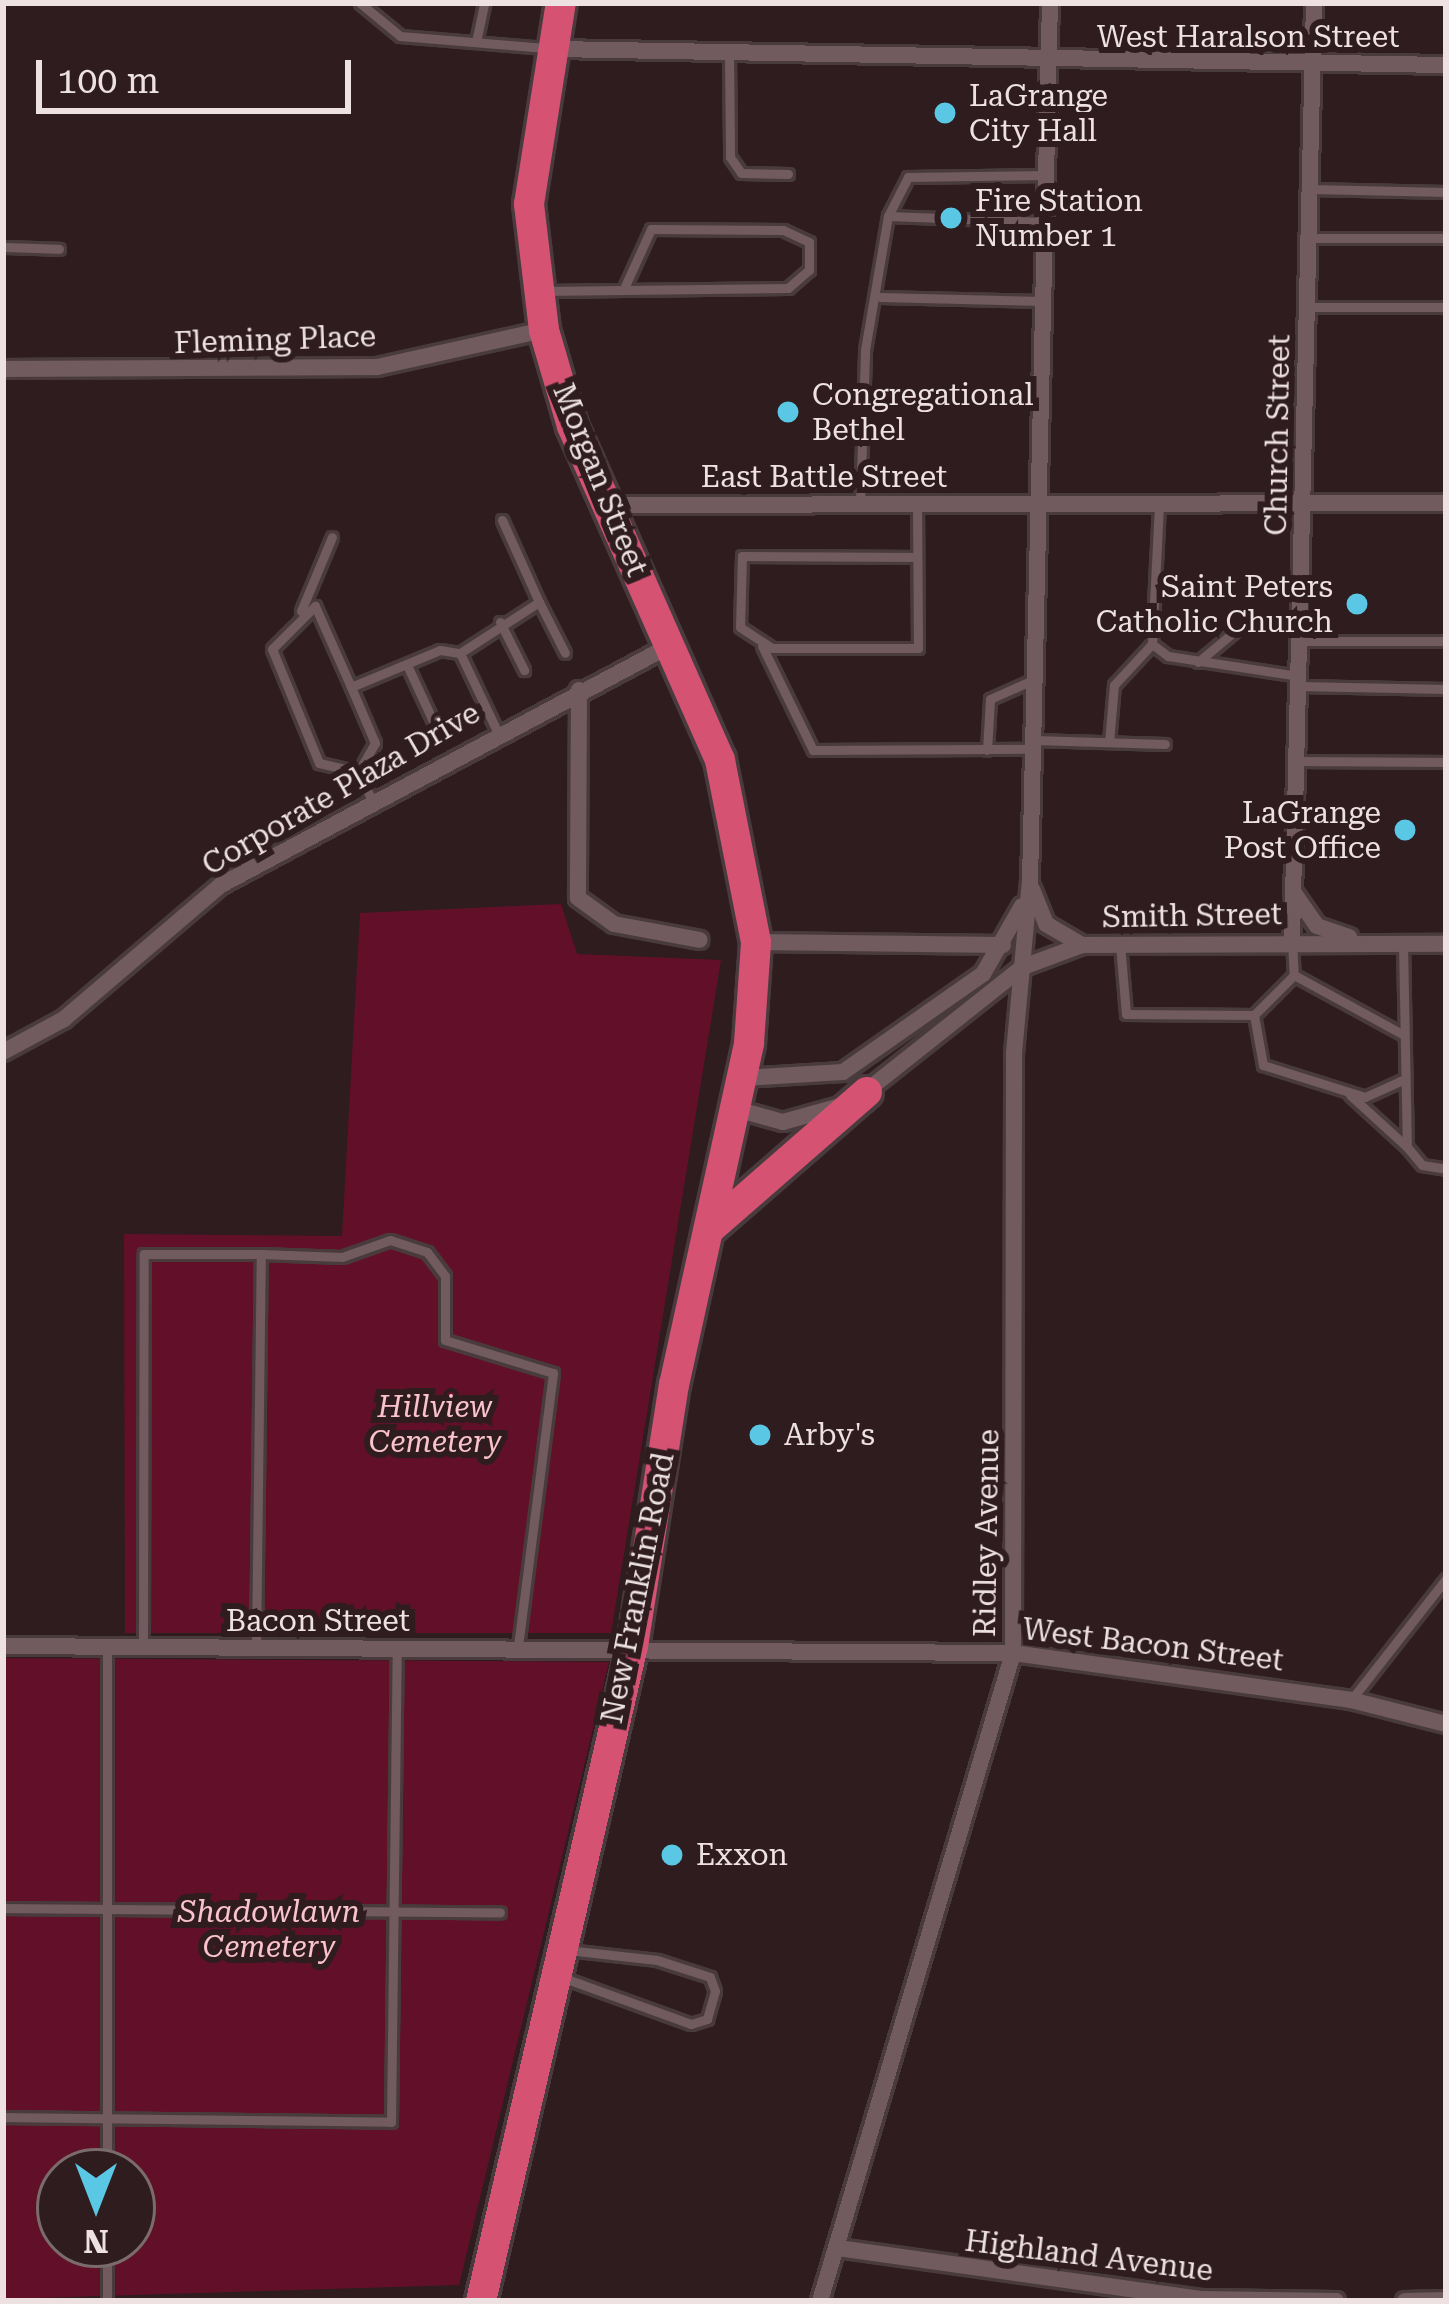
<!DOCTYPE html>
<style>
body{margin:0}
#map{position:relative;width:1449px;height:2304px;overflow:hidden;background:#2e1c1f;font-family:"Roboto Serif",serif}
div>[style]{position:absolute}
.green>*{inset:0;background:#62102a}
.roads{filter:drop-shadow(3px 0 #493b3d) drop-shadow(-3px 0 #493b3d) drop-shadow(0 3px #493b3d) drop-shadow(0 -3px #493b3d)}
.lane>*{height:9px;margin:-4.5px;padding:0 4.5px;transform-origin:4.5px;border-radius:4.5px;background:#715b5f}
.street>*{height:16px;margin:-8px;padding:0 8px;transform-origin:8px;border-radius:8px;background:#715b5f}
.highway>*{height:30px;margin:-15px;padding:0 15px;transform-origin:15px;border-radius:15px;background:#d55273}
.dots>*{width:33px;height:33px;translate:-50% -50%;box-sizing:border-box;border:6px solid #2e1c1f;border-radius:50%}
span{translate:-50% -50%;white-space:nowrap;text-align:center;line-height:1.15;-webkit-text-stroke:12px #2e1c1f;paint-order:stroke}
.street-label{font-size:30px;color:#ede1e2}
.poi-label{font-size:30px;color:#ede1e2}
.left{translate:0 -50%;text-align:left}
.right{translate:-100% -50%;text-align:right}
.park-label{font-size:30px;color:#fac3cb;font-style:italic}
.frame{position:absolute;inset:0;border:6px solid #ede1e2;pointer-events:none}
.north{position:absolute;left:36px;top:2148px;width:120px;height:120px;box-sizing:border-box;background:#2e1c1f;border:3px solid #7a6b6d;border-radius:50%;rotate:180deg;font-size:33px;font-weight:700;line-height:48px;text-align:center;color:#ede1e2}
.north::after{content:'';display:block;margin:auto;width:42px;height:54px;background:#5ac8e5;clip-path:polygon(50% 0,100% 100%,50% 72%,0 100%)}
.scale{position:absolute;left:36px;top:60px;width:315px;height:54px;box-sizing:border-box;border:6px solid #ede1e2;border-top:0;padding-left:15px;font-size:36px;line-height:42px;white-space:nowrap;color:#ede1e2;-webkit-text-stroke:9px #2e1c1f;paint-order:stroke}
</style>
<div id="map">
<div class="green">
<div style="clip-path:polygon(561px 904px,577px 954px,721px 960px,611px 1633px,125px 1633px,124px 1234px,342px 1236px,360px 913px)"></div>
<div style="clip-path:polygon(evenodd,3px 1658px,609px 1662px,459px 2285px,3px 2299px,3px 1658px,60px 2172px,132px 2172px,132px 2244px,60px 2244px,60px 2172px)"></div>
</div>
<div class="roads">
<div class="lane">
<div style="left:360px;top:3px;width:52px;rotate:39.5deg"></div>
<div style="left:400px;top:36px;width:146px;rotate:4.7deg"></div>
<div style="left:476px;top:42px;width:40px;rotate:-78deg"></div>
<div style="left:729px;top:53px;width:104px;rotate:89.4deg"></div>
<div style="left:730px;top:157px;width:19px;rotate:55deg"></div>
<div style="left:741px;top:173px;width:47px;rotate:1.2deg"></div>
<div style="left:1311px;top:189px;width:135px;rotate:1.3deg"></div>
<div style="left:1045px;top:222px;width:157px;rotate:-177.8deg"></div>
<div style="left:888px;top:216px;width:44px;rotate:-62.9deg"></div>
<div style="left:908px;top:177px;width:138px;rotate:-0.8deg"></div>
<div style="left:1309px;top:238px;width:137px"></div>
<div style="left:3px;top:247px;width:56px;rotate:2deg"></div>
<div style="left:543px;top:291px;width:245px;rotate:-0.7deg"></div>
<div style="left:788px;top:288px;width:28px;rotate:-41deg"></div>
<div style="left:809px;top:270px;width:28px;rotate:-90deg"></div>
<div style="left:809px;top:242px;width:29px;rotate:-155deg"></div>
<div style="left:783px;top:230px;width:132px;rotate:-179.6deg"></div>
<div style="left:651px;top:229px;width:63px;rotate:114.5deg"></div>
<div style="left:880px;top:297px;width:162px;rotate:1.4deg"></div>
<div style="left:1308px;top:307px;width:138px"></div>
<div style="left:917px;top:503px;width:145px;rotate:89.6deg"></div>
<div style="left:918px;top:648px;width:146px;rotate:180deg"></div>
<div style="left:772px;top:648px;width:38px;rotate:-147deg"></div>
<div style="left:740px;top:627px;width:71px;rotate:-88.4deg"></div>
<div style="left:742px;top:556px;width:175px;rotate:0.3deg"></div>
<div style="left:860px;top:504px;width:154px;rotate:-88.1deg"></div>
<div style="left:865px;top:350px;width:136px;rotate:-80.3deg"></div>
<div style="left:1159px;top:505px;width:139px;rotate:92.9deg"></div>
<div style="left:1152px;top:644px;width:20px;rotate:37deg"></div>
<div style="left:1168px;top:656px;width:133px;rotate:8.7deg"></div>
<div style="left:539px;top:602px;width:57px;rotate:63deg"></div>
<div style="left:301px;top:611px;width:80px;rotate:-67.3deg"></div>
<div style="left:1250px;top:620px;width:48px;rotate:-3.6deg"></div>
<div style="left:500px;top:622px;width:54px;rotate:63.4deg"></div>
<div style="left:1300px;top:641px;width:146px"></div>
<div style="left:762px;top:646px;width:116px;rotate:63.9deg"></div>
<div style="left:813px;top:750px;width:219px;rotate:-0.3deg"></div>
<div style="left:1198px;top:662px;width:48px;rotate:-40deg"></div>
<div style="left:407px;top:665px;width:62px;rotate:65.1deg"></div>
<div style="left:1299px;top:686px;width:147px;rotate:1.2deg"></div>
<div style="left:351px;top:687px;width:61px;rotate:66.8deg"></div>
<div style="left:375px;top:743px;width:34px;rotate:120deg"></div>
<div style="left:497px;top:731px;width:86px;rotate:-115.4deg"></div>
<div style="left:460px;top:653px;width:94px;rotate:-32.8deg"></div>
<div style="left:539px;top:602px;width:90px;rotate:-114.3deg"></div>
<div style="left:1034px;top:740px;width:131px;rotate:1.7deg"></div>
<div style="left:1109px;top:742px;width:57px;rotate:-85deg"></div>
<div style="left:1114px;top:685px;width:56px;rotate:-47.2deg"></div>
<div style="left:987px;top:750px;width:51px;rotate:-86.6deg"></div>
<div style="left:990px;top:699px;width:49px;rotate:-24deg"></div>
<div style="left:1297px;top:761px;width:149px;rotate:0.4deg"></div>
<div style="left:372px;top:800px;width:31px;rotate:-117deg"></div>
<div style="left:358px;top:772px;width:40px;rotate:-167deg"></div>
<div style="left:319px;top:763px;width:123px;rotate:-112.4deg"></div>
<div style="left:272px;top:649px;width:61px;rotate:-45deg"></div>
<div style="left:315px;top:606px;width:89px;rotate:66deg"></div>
<div style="left:351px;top:687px;width:96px;rotate:-22.6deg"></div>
<div style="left:440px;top:650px;width:20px;rotate:9deg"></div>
<div style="left:1292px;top:941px;width:34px;rotate:87deg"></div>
<div style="left:1294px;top:975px;width:57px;rotate:135deg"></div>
<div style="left:1254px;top:1015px;width:51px;rotate:79.8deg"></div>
<div style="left:1263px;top:1065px;width:107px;rotate:17.4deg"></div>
<div style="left:1365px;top:1097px;width:44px;rotate:-24.2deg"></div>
<div style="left:1120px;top:944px;width:70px;rotate:85.1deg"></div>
<div style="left:1126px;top:1014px;width:128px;rotate:0.4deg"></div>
<div style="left:1403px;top:944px;width:203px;rotate:88.9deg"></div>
<div style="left:1407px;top:1147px;width:23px;rotate:50deg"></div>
<div style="left:1422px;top:1165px;width:24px;rotate:9deg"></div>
<div style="left:1294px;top:975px;width:125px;rotate:28.6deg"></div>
<div style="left:1350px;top:1095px;width:77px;rotate:42.4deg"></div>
<div style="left:107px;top:1647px;width:525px;rotate:90deg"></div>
<div style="left:143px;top:1648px;width:394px;rotate:-89.9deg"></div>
<div style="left:144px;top:1254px;width:117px"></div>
<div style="left:256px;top:1649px;width:395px;rotate:-89.3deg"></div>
<div style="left:261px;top:1254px;width:81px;rotate:2.1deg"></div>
<div style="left:342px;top:1257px;width:51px;rotate:-19.5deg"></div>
<div style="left:390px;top:1240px;width:39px;rotate:18deg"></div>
<div style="left:427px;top:1252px;width:30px;rotate:53deg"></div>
<div style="left:445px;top:1276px;width:64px;rotate:90deg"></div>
<div style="left:445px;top:1340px;width:113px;rotate:17deg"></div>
<div style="left:553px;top:1373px;width:276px;rotate:97.3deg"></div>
<div style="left:1351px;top:1700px;width:154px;rotate:-51.9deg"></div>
<div style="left:3px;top:1908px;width:497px;rotate:0.5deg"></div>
<div style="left:564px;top:1978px;width:135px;rotate:19.9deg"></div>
<div style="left:691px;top:2024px;width:17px;rotate:-17deg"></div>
<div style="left:707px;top:2019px;width:29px;rotate:-74deg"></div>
<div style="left:715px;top:1991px;width:15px;rotate:-110deg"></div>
<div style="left:710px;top:1977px;width:56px;rotate:-162.2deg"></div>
<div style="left:657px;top:1960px;width:90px;rotate:-173.6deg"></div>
<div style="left:3px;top:2117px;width:388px;rotate:0.7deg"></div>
<div style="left:391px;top:2122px;width:474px;rotate:-89.3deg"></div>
<div style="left:107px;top:2244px;width:57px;rotate:90deg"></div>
</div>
<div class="street">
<div style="left:554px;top:49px;width:892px;rotate:1.03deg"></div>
<div style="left:3px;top:369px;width:374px;rotate:-0.3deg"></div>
<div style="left:377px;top:367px;width:171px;rotate:-12.5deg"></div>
<div style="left:609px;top:505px;width:837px;rotate:-0.14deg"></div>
<div style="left:579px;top:690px;width:208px;rotate:90.3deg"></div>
<div style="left:578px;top:898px;width:44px;rotate:35.8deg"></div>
<div style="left:614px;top:924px;width:87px;rotate:10.5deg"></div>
<div style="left:1032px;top:889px;width:38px;rotate:68deg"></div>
<div style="left:1046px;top:924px;width:42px;rotate:30.3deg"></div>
<div style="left:1294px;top:893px;width:40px;rotate:55.1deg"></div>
<div style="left:1317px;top:926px;width:34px;rotate:19deg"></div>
<div style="left:1292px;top:941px;width:938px;rotate:-88.66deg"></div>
<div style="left:756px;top:942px;width:247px;rotate:0.7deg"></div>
<div style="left:3px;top:1052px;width:69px;rotate:-28.4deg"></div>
<div style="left:64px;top:1019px;width:206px;rotate:-40.5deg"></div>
<div style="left:221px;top:885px;width:508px;rotate:-28.08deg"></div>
<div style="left:743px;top:1078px;width:100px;rotate:-3.4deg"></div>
<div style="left:843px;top:1072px;width:171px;rotate:-35deg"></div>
<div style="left:983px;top:974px;width:78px;rotate:-60.2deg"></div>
<div style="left:860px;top:1096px;width:208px;rotate:-38.4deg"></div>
<div style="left:1023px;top:967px;width:63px;rotate:-20.4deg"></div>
<div style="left:1082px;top:945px;width:364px;rotate:-0.2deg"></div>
<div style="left:736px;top:1109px;width:49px;rotate:15.5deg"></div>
<div style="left:783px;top:1122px;width:56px;rotate:-15.5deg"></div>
<div style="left:3px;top:1646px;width:1010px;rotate:0.4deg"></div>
<div style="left:1013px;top:1653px;width:341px;rotate:7.9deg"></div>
<div style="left:1351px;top:1700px;width:98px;rotate:14.2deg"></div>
<div style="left:838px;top:2248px;width:368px;rotate:8deg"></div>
<div style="left:1202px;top:2299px;width:134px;rotate:0.9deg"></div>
<div style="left:820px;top:2301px;width:676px;rotate:-73.41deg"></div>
<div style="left:1013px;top:1653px;width:600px;rotate:-89.9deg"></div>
<div style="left:1014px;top:1053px;width:172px;rotate:-84.7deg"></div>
<div style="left:1030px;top:882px;width:879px;rotate:-88.7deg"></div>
<div style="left:1405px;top:2301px;width:41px;rotate:-1.4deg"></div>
</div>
<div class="highway">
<div style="left:711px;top:1228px;width:207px;rotate:-41.1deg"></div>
<div style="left:481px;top:2301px;width:672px;rotate:-76.94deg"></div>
<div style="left:633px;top:1646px;width:264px;rotate:-81.1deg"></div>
<div style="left:674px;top:1385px;width:350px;rotate:-77.6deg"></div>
<div style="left:749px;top:1043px;width:101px;rotate:-86deg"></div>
<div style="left:756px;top:942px;width:186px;rotate:-101.2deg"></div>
<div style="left:720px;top:760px;width:365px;rotate:-113.9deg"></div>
<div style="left:572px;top:426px;width:100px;rotate:-106.3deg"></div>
<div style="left:544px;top:330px;width:127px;rotate:-96.8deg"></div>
<div style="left:529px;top:204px;width:204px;rotate:-81deg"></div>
</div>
</div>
<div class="dots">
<div style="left:945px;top:113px;background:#5ac8e5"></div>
<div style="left:951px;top:218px;background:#5ac8e5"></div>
<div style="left:788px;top:412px;background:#5ac8e5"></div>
<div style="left:1357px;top:604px;background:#5ac8e5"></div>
<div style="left:1405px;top:830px;background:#5ac8e5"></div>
<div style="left:760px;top:1435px;background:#5ac8e5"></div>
<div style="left:672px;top:1855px;background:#5ac8e5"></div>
</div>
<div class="street-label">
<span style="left:1248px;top:37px">West Haralson Street</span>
<span style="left:275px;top:340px;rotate:-2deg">Fleming Place</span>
<span style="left:1278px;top:435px;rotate:-89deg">Church Street</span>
<span style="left:824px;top:477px">East Battle Street</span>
<span style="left:600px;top:480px;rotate:68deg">Morgan Street</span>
<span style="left:341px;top:789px;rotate:-30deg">Corporate Plaza Drive</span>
<span style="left:1192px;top:916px;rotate:-1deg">Smith Street</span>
<span style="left:987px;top:1533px;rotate:-89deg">Ridley Avenue</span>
<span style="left:638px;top:1588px;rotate:-79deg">New Franklin Road</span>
<span style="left:318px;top:1621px">Bacon Street</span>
<span style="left:1153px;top:1645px;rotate:7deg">West Bacon Street</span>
<span style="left:1089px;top:2256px;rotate:7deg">Highland Avenue</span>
</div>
<div class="poi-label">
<span class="left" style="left:969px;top:113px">LaGrange<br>City Hall</span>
<span class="left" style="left:975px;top:218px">Fire Station<br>Number 1</span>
<span class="left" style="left:812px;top:412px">Congregational<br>Bethel</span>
<span class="right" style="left:1333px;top:604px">Saint Peters<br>Catholic Church</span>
<span class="right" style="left:1381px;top:830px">LaGrange<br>Post Office</span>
<span class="left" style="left:784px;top:1435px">Arby's</span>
<span class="left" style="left:696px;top:1855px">Exxon</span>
</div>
<div class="park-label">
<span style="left:435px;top:1424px">Hillview<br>Cemetery</span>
<span style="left:269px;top:1929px">Shadowlawn<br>Cemetery</span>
</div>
<div class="frame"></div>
<div class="north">N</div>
<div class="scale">100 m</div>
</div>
